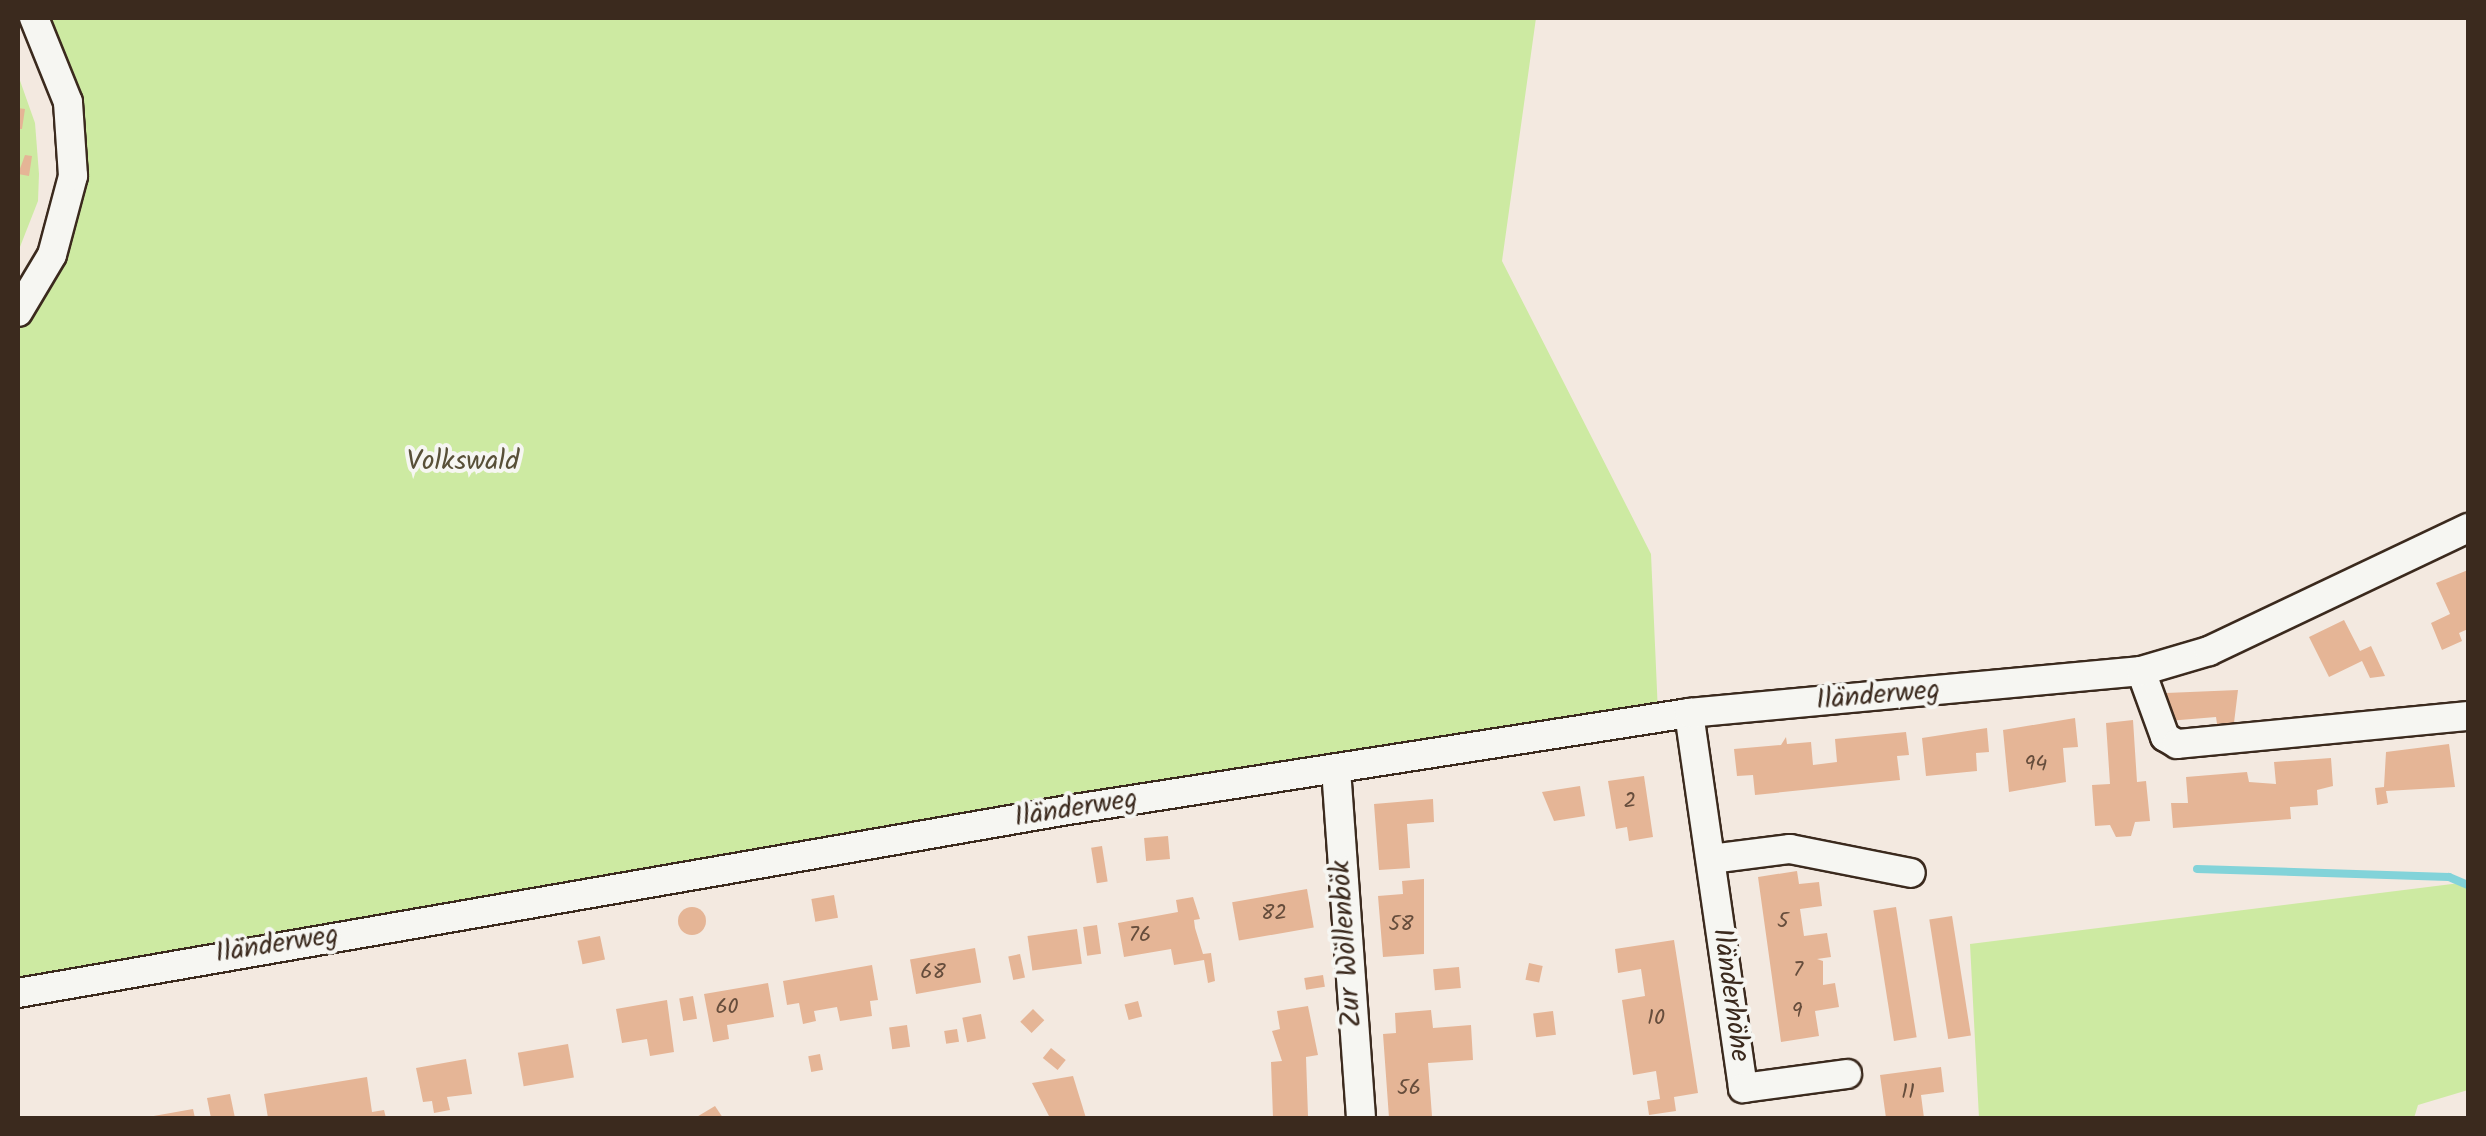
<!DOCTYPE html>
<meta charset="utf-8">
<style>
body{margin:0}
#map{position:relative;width:2486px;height:1136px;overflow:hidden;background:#f3e9e0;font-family:Kalam,sans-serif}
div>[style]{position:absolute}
.green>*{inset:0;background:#cdeaa2}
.stream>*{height:8px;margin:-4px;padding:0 4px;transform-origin:4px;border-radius:4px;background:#82d3d9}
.building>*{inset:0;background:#e5b596;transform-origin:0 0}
.round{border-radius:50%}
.roads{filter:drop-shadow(2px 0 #3b2a1e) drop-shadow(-2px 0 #3b2a1e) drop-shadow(0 2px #3b2a1e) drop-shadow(0 -2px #3b2a1e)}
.street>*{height:28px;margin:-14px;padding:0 14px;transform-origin:14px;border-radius:14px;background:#f6f6f2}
span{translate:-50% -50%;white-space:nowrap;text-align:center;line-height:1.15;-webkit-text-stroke:8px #f6f6f2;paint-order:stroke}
.number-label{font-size:22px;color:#664d3c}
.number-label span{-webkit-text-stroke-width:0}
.park-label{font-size:28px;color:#585038}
.street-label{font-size:28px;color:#3b2a1e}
.frame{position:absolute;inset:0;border:20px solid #3b2a1e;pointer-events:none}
</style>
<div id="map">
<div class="green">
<div style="clip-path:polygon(50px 18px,1536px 18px,1502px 261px,1651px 554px,1658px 713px,18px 990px,18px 327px,50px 258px,80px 99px)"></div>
<div style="clip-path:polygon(18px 75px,35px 123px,39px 174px,38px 201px,18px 252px)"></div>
<div style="clip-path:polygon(2468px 882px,2468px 1090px,2418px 1105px,2414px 1118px,1979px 1118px,1970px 944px)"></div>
</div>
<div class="stream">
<div style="left:2197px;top:869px;width:252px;rotate:1.8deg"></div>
<div style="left:2449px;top:877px;width:21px;rotate:23deg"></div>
</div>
<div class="building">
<div style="clip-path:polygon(18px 108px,25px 109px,22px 129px,18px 129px)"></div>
<div style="clip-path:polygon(25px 155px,32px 156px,29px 176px,18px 174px)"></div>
<div style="clip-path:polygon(2468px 570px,2468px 629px,2459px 633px,2462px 641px,2442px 650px,2431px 623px,2450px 614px,2436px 583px)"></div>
<div style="clip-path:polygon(2344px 620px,2360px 651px,2371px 646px,2385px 676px,2370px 678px,2362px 661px,2329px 677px,2309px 637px)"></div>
<div style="clip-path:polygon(2238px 690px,2234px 723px,2217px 724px,2216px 717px,2168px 721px,2166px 693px)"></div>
<div style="clip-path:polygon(2075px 718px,2078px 747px,2063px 748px,2066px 782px,2009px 792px,2003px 730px)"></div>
<div style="clip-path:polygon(2133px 720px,2137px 782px,2146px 781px,2150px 821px,2135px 822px,2131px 836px,2116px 837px,2110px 825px,2095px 826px,2092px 785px,2110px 784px,2106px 723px)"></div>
<div style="clip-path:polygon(1987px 728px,1989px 752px,1976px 753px,1977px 771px,1926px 776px,1922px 738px)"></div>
<div style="clip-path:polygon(1906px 732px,1909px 755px,1897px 756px,1900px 780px,1755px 795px,1753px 775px,1737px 776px,1734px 749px,1781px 745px,1786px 737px,1787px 744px,1811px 742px,1813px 765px,1837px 762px,1835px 739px)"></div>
<div style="clip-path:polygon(2449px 744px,2455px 787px,2386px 791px,2388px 803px,2377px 805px,2375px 788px,2384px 787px,2386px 752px)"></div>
<div style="clip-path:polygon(2331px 758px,2333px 786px,2317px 790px,2318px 805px,2290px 807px,2291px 819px,2173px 828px,2171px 803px,2188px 803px,2186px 777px,2247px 772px,2249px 782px,2276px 784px,2274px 762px)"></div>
<div style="clip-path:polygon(1644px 776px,1653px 837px,1629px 841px,1627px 827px,1616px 829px,1608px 781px)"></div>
<div style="clip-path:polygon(1580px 786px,1585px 816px,1554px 821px,1542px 792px)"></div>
<div style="clip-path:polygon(1433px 799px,1434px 822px,1407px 824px,1410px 868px,1379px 870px,1374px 804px)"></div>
<div style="left:1168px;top:836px;width:23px;height:24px;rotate:85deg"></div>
<div style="left:1102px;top:846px;width:36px;height:11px;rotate:81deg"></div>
<div style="clip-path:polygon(1797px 871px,1799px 884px,1819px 882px,1822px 906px,1800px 909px,1804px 936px,1827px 933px,1831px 957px,1817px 959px,1823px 961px,1823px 985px,1835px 983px,1839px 1007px,1815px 1011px,1819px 1036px,1781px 1042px,1758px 877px)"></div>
<div style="clip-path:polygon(1424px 879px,1424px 954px,1383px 957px,1378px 896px,1403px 894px,1402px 881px)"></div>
<div style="left:1307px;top:889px;width:39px;height:76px;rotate:80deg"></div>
<div style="left:834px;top:895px;width:23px;height:23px;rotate:80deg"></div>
<div style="clip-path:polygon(1193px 897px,1200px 919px,1194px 920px,1195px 928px,1203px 954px,1211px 953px,1215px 981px,1208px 983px,1204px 960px,1174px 965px,1171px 949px,1124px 957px,1118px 923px,1178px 912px,1176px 900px)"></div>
<div style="left:1896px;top:907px;width:132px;height:23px;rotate:81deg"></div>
<div class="round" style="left:678px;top:907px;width:28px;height:28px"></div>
<div style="left:1952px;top:916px;width:121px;height:23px;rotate:81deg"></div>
<div style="left:1097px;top:925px;width:29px;height:14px;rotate:82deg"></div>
<div style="left:1077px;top:929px;width:35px;height:50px;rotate:82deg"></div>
<div style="left:600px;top:936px;width:24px;height:23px;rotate:78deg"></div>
<div style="clip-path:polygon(1674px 940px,1698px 1093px,1674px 1097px,1676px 1111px,1649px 1115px,1647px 1101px,1660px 1099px,1656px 1071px,1633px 1075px,1622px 1000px,1645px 996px,1641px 969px,1618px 973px,1615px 949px)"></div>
<div style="left:975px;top:948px;width:35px;height:66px;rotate:80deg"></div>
<div style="left:1020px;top:954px;width:24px;height:12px;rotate:78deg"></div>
<div style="left:1529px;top:963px;width:14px;height:17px;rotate:12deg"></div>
<div style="clip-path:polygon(872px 965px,878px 1000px,870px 1001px,872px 1016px,840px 1021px,837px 1007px,814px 1011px,816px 1021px,803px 1024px,799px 1003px,787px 1005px,783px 981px)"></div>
<div style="left:1459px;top:967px;width:21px;height:26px;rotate:85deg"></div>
<div style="left:1323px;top:975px;width:12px;height:19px;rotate:81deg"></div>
<div style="clip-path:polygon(768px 983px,774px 1017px,727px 1025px,729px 1039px,713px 1042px,704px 994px)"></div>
<div style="left:693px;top:996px;width:23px;height:14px;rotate:80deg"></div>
<div style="clip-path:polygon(667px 1000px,674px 1052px,650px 1056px,647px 1039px,622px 1043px,616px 1009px)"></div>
<div style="left:1138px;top:1001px;width:16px;height:14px;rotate:75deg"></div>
<div style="clip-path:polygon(1308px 1006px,1318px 1055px,1306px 1057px,1308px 1116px,1273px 1118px,1271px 1062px,1282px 1061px,1272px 1031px,1280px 1029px,1277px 1011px)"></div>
<div style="left:1033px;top:1009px;width:16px;height:18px;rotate:45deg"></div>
<div style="clip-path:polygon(1431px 1010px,1433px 1028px,1471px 1025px,1473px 1060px,1428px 1063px,1432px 1116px,1389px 1118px,1383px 1034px,1396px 1033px,1395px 1013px)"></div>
<div style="left:1553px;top:1011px;width:24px;height:20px;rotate:83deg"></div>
<div style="left:981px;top:1014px;width:25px;height:19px;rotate:79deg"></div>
<div style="left:907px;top:1025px;width:22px;height:18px;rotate:82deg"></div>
<div style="left:957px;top:1029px;width:13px;height:13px;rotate:81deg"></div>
<div style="left:568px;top:1044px;width:34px;height:51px;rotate:80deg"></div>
<div style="left:1051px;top:1048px;width:19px;height:13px;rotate:39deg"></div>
<div style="left:820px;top:1054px;width:16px;height:12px;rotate:79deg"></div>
<div style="clip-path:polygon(466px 1059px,472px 1094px,447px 1097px,450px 1110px,434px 1113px,432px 1101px,423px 1102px,416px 1068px)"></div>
<div style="clip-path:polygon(1941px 1067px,1944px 1092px,1921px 1095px,1924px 1118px,1886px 1118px,1880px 1075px)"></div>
<div style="clip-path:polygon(1073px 1076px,1086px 1118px,1050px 1118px,1032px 1083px)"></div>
<div style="clip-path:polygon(367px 1077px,372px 1112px,384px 1110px,386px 1118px,268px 1118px,264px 1094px)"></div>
<div style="clip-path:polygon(230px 1094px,235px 1118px,211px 1118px,207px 1098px)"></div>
<div style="clip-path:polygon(715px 1106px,723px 1118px,695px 1118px)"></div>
<div style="clip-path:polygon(193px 1109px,195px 1118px,148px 1118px,148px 1117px)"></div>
</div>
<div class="roads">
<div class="street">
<div style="left:18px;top:312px;width:66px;rotate:-59.2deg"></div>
<div style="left:52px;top:255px;width:82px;rotate:-75.1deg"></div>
<div style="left:73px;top:176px;width:74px;rotate:-93.9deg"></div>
<div style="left:68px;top:102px;width:91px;rotate:-112deg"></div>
<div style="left:2141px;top:671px;width:70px;rotate:70deg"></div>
<div style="left:2165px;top:737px;width:14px;rotate:30deg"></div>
<div style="left:2177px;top:744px;width:292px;rotate:-5.5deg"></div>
<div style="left:1689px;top:713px;width:379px;rotate:81.8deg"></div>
<div style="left:1743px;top:1088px;width:105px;rotate:-7.7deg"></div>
<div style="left:1336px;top:769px;width:350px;rotate:85.9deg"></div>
<div style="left:1711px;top:859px;width:80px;rotate:-7.2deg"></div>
<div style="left:1790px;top:849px;width:123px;rotate:11.2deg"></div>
<div style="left:18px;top:993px;width:1066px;rotate:-9.89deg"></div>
<div style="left:1068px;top:810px;width:629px;rotate:-8.88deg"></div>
<div style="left:1689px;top:713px;width:454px;rotate:-5.3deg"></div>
<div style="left:2141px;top:671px;width:71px;rotate:-16.4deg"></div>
<div style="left:2209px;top:651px;width:287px;rotate:-25.4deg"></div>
</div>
</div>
<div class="number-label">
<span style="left:2036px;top:765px">94</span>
<span style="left:1630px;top:802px">2</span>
<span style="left:1274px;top:914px">82</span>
<span style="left:1783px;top:922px">5</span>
<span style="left:1401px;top:925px">58</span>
<span style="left:1140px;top:936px">76</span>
<span style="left:1798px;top:971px">7</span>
<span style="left:933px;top:973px">68</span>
<span style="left:727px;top:1008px">60</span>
<span style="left:1797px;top:1012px">9</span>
<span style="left:1656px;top:1019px">10</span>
<span style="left:1409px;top:1089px">56</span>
<span style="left:1908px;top:1093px">11</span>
</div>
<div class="park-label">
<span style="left:463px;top:462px">Volkswald</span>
</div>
<div class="street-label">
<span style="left:1878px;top:696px;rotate:-5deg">Iländerweg</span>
<span style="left:1076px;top:809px;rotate:-9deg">Iländerweg</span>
<span style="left:1347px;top:944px;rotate:-94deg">Zur Wöllenbök</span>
<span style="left:277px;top:945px;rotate:-9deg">Iländerweg</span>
<span style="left:1730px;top:995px;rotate:82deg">Iländerhöhe</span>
</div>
<div class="frame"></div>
</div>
